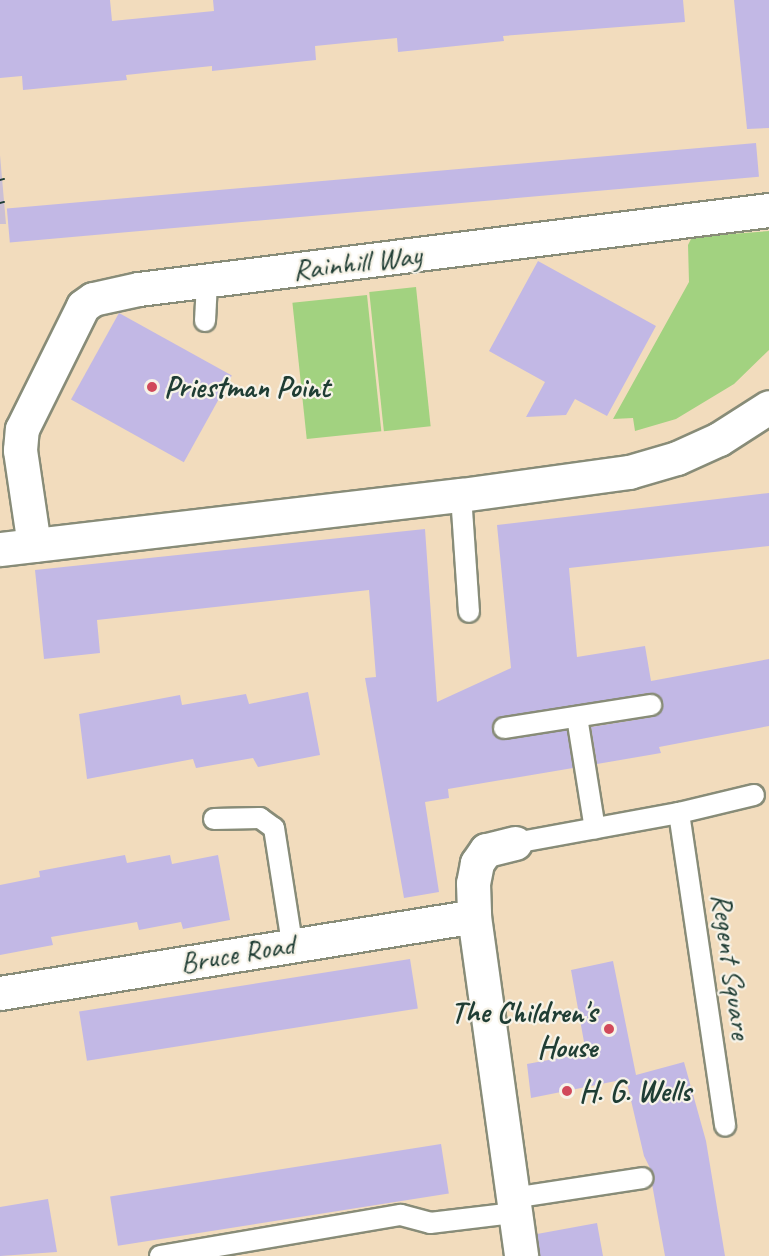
<!DOCTYPE html>
<style>
body{margin:0}
#map{position:relative;width:769px;height:1256px;overflow:hidden;background:#f2dcbd;font-family:Caveat,sans-serif}
div>[style]{position:absolute}
.industrial>*{inset:0;background:#cbbfd5}
.green>*{inset:0;background:#a2d280;transform-origin:0 0}
.building>*{inset:0;background:#c2b8e5;transform-origin:0 0}
.roads{filter:drop-shadow(2px 0 #888c78) drop-shadow(-2px 0 #888c78) drop-shadow(0 2px #888c78) drop-shadow(0 -2px #888c78)}
.lane>*{height:20px;margin:-10px;padding:0 10px;transform-origin:10px;border-radius:10px;background:#fff}
.street>*{height:33px;margin:-16.5px;padding:0 16.5px;transform-origin:16.5px;border-radius:16.5px;background:#fff}
.tram>*{height:1.5px;margin:-0.75px;padding:0 0.75px;transform-origin:0.75px;border-radius:0.75px;background:#1f3d34}
.dots>*{width:16px;height:16px;translate:-50% -50%;box-sizing:border-box;border:3px solid #f7f3e8;border-radius:50%}
span{translate:-50% -50%;white-space:nowrap;text-align:center;line-height:1.15;-webkit-text-stroke:4.5px #f7f3e8;paint-order:stroke}
.street-label{font-size:30px;color:#1f3d34}
.poi-label{font-size:30px;color:#1f3d34;font-weight:700}
.left{translate:0 -50%;text-align:left}
.right{translate:-100% -50%;text-align:right}
</style>
<div id="map">
<div class="industrial">
<div style="clip-path:polygon(0 155px,6px 224px,0 224px)"></div>
</div>
<div class="green">
<div style="clip-path:polygon(769px 231px,769px 350px,734px 384px,676px 419px,635px 431px,633px 418px,613px 419px,689px 282px,688px 245px,692px 237px)"></div>
<div style="left:416px;top:287px;width:140px;height:47px;rotate:84deg"></div>
<div style="left:367px;top:295px;width:137px;height:75px;rotate:84deg"></div>
</div>
<div class="building">
<div style="clip-path:polygon(0 0,110px 0,112px 21px,214px 11px,213px 0,683px 0,685px 22px,503px 36px,504px 41px,398px 52px,397px 38px,365px 41px,315px 46px,316px 60px,212px 71px,212px 66px,173px 70px,126px 75px,127px 80px,23px 90px,22px 76px,0 78px)"></div>
<div style="clip-path:polygon(734px 0,769px 0,769px 128px,747px 129px)"></div>
<div style="left:756px;top:143px;width:34px;height:752px;rotate:85deg"></div>
<div style="clip-path:polygon(538px 261px,656px 326px,607px 416px,575px 399px,566px 415px,526px 417px,545px 382px,489px 351px)"></div>
<div style="left:119px;top:313px;width:129px;height:99px;rotate:29deg"></div>
<div style="clip-path:polygon(769px 493px,769px 546px,569px 568px,577px 657px,645px 646px,651px 681px,769px 659px,769px 726px,659px 747px,661px 753px,597px 764px,591px 727px,653px 717px,662px 709px,660px 697px,649px 693px,497px 718px,492px 730px,500px 739px,567px 730px,573px 768px,448px 789px,449px 798px,425px 802px,439px 892px,404px 898px,365px 678px,376px 677px,369px 590px,97px 620px,100px 653px,44px 659px,35px 570px,425px 529px,437px 702px,511px 668px,497px 525px)"></div>
<div style="clip-path:polygon(308px 692px,320px 755px,258px 767px,253px 758px,196px 768px,193px 759px,87px 779px,79px 714px,180px 695px,182px 705px,246px 694px,249px 704px)"></div>
<div style="clip-path:polygon(125px 855px,127px 863px,170px 855px,172px 864px,218px 855px,230px 920px,183px 929px,181px 922px,139px 930px,137px 922px,51px 937px,53px 945px,0 955px,0 885px,40px 877px,39px 871px)"></div>
<div style="left:410px;top:959px;width:50px;height:335px;rotate:81deg"></div>
<div style="clip-path:polygon(613px 961px,636px 1075px,684px 1062px,706px 1141px,725px 1256px,665px 1256px,652px 1184px,654px 1176px,644px 1156px,626px 1079px,531px 1098px,527px 1064px,586px 1053px,571px 970px)"></div>
<div style="left:441px;top:1144px;width:50px;height:335px;rotate:81deg"></div>
<div style="clip-path:polygon(48px 1199px,57px 1252px,0 1256px,0 1207px)"></div>
<div style="clip-path:polygon(597px 1223px,603px 1256px,539px 1256px,537px 1234px)"></div>
</div>
<div class="roads">
<div class="lane">
<div style="left:205px;top:321px;width:39px;rotate:-87deg"></div>
<div style="left:461px;top:495px;width:117px;rotate:86.1deg"></div>
<div style="left:577px;top:717px;width:113px;rotate:80.9deg"></div>
<div style="left:504px;top:728px;width:149px;rotate:-8.9deg"></div>
<div style="left:679px;top:813px;width:77px;rotate:-13.5deg"></div>
<div style="left:214px;top:819px;width:46px;rotate:-1.2deg"></div>
<div style="left:260px;top:818px;width:17px;rotate:36deg"></div>
<div style="left:274px;top:828px;width:116px;rotate:81.1deg"></div>
<div style="left:515px;top:843px;width:167px;rotate:-10.4deg"></div>
<div style="left:679px;top:813px;width:316px;rotate:81.6deg"></div>
<div style="left:512px;top:1198px;width:132px;rotate:-8.7deg"></div>
<div style="left:160px;top:1256px;width:244px;rotate:-9.7deg"></div>
<div style="left:401px;top:1215px;width:30px;rotate:15deg"></div>
<div style="left:430px;top:1223px;width:85px;rotate:-6.8deg"></div>
</div>
<div class="street">
<div style="left:34px;top:545px;width:96px;rotate:-98.4deg"></div>
<div style="left:20px;top:450px;width:21px;rotate:-85deg"></div>
<div style="left:22px;top:429px;width:137px;rotate:-63.6deg"></div>
<div style="left:83px;top:306px;width:12px;rotate:-35deg"></div>
<div style="left:93px;top:299px;width:47px;rotate:-12.3deg"></div>
<div style="left:139px;top:289px;width:635px;rotate:-7.15deg"></div>
<div style="left:0;top:549px;width:464px;rotate:-6.7deg"></div>
<div style="left:461px;top:495px;width:170px;rotate:-7.8deg"></div>
<div style="left:629px;top:472px;width:50px;rotate:-16.3deg"></div>
<div style="left:677px;top:458px;width:46px;rotate:-24.3deg"></div>
<div style="left:719px;top:439px;width:59px;rotate:-32.6deg"></div>
<div style="left:515px;top:843px;width:30px;rotate:166deg"></div>
<div style="left:486px;top:850px;width:16px;rotate:125deg"></div>
<div style="left:477px;top:863px;width:20px;rotate:101deg"></div>
<div style="left:473px;top:883px;width:33px;rotate:88deg"></div>
<div style="left:474px;top:916px;width:343px;rotate:82.1deg"></div>
<div style="left:0;top:993px;width:480px;rotate:-9.2deg"></div>
</div>
</div>
<div class="tram">
<div style="left:0;top:180px;width:4px;rotate:-14deg"></div>
<div style="left:0;top:203px;width:4px;rotate:-14deg"></div>
</div>
<div class="dots">
<div style="left:152px;top:387px;background:#d1495b"></div>
<div style="left:609px;top:1029px;background:#d1495b"></div>
<div style="left:567px;top:1091px;background:#d1495b"></div>
</div>
<div class="street-label">
<span style="left:357px;top:262px;rotate:-7deg">Rainhill Way</span>
<span style="left:237px;top:953px;rotate:-10deg">Bruce Road</span>
<span style="left:732px;top:966px;rotate:82deg">Regent Square</span>
</div>
<div class="poi-label">
<span class="left" style="left:164px;top:387px">Priestman Point</span>
<span class="right" style="left:597px;top:1029px">The Children's<br>House</span>
<span class="left" style="left:579px;top:1091px">H. G. Wells</span>
</div>
</div>
